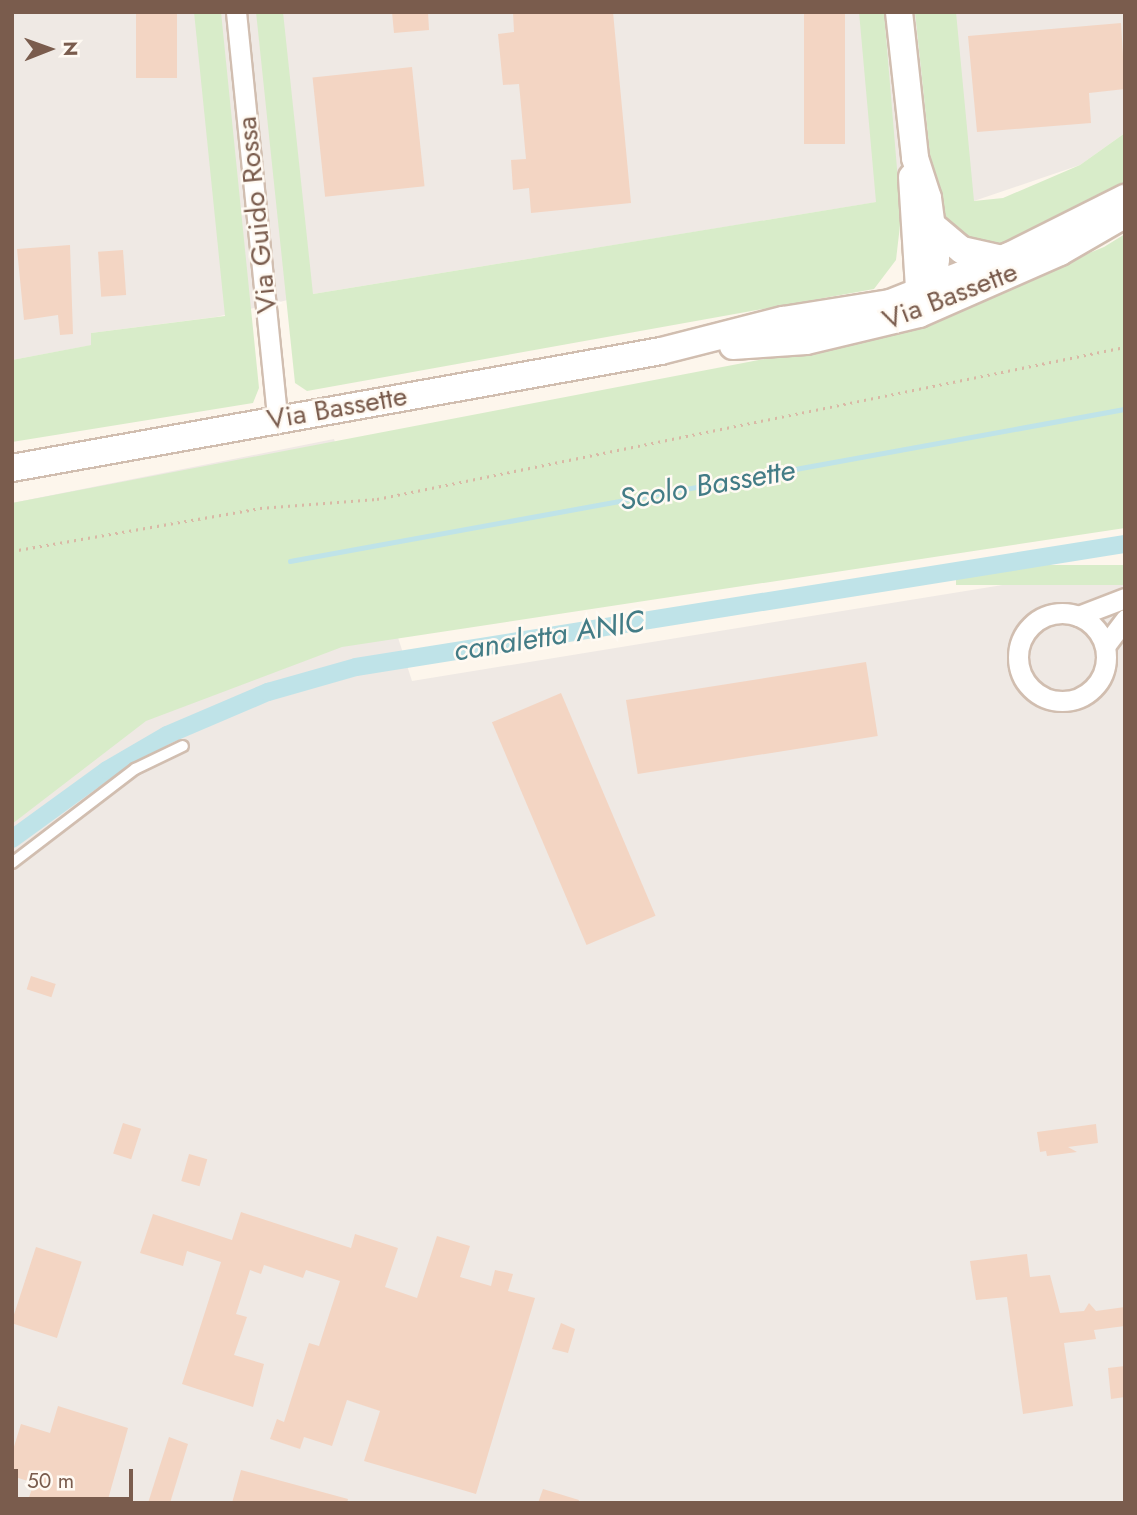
<!DOCTYPE html>
<style>
body{margin:0}
#map{position:relative;width:1137px;height:1515px;overflow:hidden;background:#fdf6ec;font-family:Jost,sans-serif}
div>[style]{position:absolute}
.industrial>*{inset:0;background:#efe9e4}
.green>*{inset:0;background:#d8ecc9;transform-origin:0 0}
.stream>*{height:4.5px;margin:-2.25px;padding:0 2.25px;transform-origin:2.25px;border-radius:2.25px;background:#bfe3e8}
.canal>*{height:18px;margin:-9px;padding:0 9px;transform-origin:9px;border-radius:9px;background:#bfe3e8}
.building>*{inset:0;background:#f3d5c3;transform-origin:0 0}
.path>*{height:2.5px;margin-top:-1.25px;transform-origin:0;background:repeating-linear-gradient(90deg,#d9b8a5 0 2px,transparent 0 7px)}
.roads{filter:drop-shadow(2px 0 #d1beb0) drop-shadow(-2px 0 #d1beb0) drop-shadow(0 2px #d1beb0) drop-shadow(0 -2px #d1beb0)}
.service>*{height:10px;margin:-5px;padding:0 5px;transform-origin:5px;border-radius:5px;background:#fff}
.minor>*{height:19px;margin:-9.5px;padding:0 9.5px;transform-origin:9.5px;border-radius:9.5px;background:#fff}
.minor>.ring{margin:-9.5px;padding:0;box-sizing:content-box;background:none;border:19px solid #fff;border-radius:50%}
.secondary>*{height:26px;margin:-13px;padding:0 13px;transform-origin:13px;border-radius:13px;background:#fff}
span{translate:-50% -50%;white-space:nowrap;text-align:center;line-height:1.15;-webkit-text-stroke:5px #fffaf3;paint-order:stroke}
.street-label{font-size:28px;color:#7a5c4d}
.water-label{font-size:30px;color:#437c86;font-style:italic}
.frame{position:absolute;inset:0;border:14px solid #7a5c4d;pointer-events:none}
.north{position:absolute;left:14px;top:14px;width:70px;height:70px;-webkit-text-stroke:5px #fffaf3;paint-order:stroke;rotate:89deg;font-size:19px;font-weight:700;line-height:28px;text-align:center;color:#7a5c4d}
.north::after{content:'';display:block;margin:auto;width:24px;height:32px;background:#7a5c4d;clip-path:polygon(50% 0,100% 100%,50% 72%,0 100%)}
.scale{position:absolute;left:14px;top:1469px;width:119px;height:32px;box-sizing:border-box;border:4px solid #7a5c4d;border-top:0;padding-left:9px;font-size:21px;line-height:24px;white-space:nowrap;color:#7a5c4d;-webkit-text-stroke:5px #fffaf3;paint-order:stroke}
</style>
<div id="map">
<div class="industrial">
<div style="clip-path:polygon(12px 12px,1125px 12px,1125px 133px,1080px 165px,974px 201px,877px 202px,313px 294px,216px 317px,91px 333px,92px 345px,12px 360px)"></div>
<div style="clip-path:polygon(334px 439px,412px 681px,1125px 565px,1125px 1503px,12px 1503px,12px 503px)"></div>
</div>
<div class="green">
<div style="clip-path:polygon(194px 12px,221px 12px,259px 388px,253px 403px,12px 442px,12px 360px,91px 345px,91px 333px,225px 316px)"></div>
<div style="clip-path:polygon(256px 12px,283px 12px,313px 294px,876px 202px,859px 12px,884px 12px,901px 217px,896px 260px,874px 289px,307px 391px,295px 383px)"></div>
<div style="clip-path:polygon(915px 12px,956px 12px,974px 201px,1003px 198px,1080px 165px,1125px 133px,1125px 188px,996px 249px,979px 246px,943px 220px,932px 173px)"></div>
<div style="clip-path:polygon(1125px 234px,1125px 528px,342px 647px,146px 721px,12px 824px,12px 503px,832px 346px,911px 325px,1104px 247px)"></div>
<div style="left:1125px;top:565px;width:20px;height:169px;rotate:90deg"></div>
</div>
<div class="stream">
<div style="left:290px;top:561px;width:849px;rotate:-10.32deg"></div>
</div>
<div class="canal">
<div style="left:12px;top:839px;width:117px;rotate:-36deg"></div>
<div style="left:107px;top:770px;width:69px;rotate:-30.3deg"></div>
<div style="left:167px;top:735px;width:110px;rotate:-23.1deg"></div>
<div style="left:268px;top:692px;width:91px;rotate:-15.9deg"></div>
<div style="left:356px;top:667px;width:779px;rotate:-9.09deg"></div>
</div>
<div class="building">
<div style="left:136px;top:12px;width:41px;height:66px"></div>
<div style="clip-path:polygon(392px 12px,428px 12px,429px 30px,394px 33px)"></div>
<div style="clip-path:polygon(513px 12px,613px 12px,631px 203px,531px 213px,529px 188px,513px 190px,511px 160px,526px 159px,519px 84px,503px 85px,498px 34px,514px 32px)"></div>
<div style="left:804px;top:12px;width:41px;height:132px"></div>
<div style="clip-path:polygon(1121px 23px,1125px 89px,1089px 93px,1091px 123px,977px 132px,968px 36px)"></div>
<div style="left:412px;top:67px;width:120px;height:100px;rotate:84deg"></div>
<div style="clip-path:polygon(70px 245px,73px 334px,60px 335px,58px 315px,24px 320px,17px 249px)"></div>
<div style="left:123px;top:250px;width:45px;height:25px;rotate:86deg"></div>
<div style="left:866px;top:662px;width:75px;height:243px;rotate:81deg"></div>
<div style="left:561px;top:693px;width:242px;height:75px;rotate:67deg"></div>
<div style="left:31px;top:976px;width:26px;height:14px;rotate:18deg"></div>
<div style="left:123px;top:1123px;width:19px;height:32px;rotate:18deg"></div>
<div style="clip-path:polygon(1096px 1124px,1098px 1143px,1068px 1147px,1077px 1152px,1047px 1156px,1046px 1151px,1040px 1152px,1037px 1132px)"></div>
<div style="left:189px;top:1154px;width:19px;height:28px;rotate:16deg"></div>
<div style="clip-path:polygon(241px 1212px,351px 1248px,355px 1234px,398px 1248px,385px 1287px,417px 1298px,437px 1236px,470px 1246px,460px 1277px,491px 1286px,495px 1270px,513px 1274px,508px 1291px,535px 1298px,476px 1494px,364px 1461px,380px 1411px,347px 1400px,332px 1446px,304px 1437px,300px 1449px,270px 1439px,277px 1419px,284px 1422px,309px 1343px,319px 1346px,340px 1281px,306px 1270px,303px 1278px,264px 1265px,261px 1274px,250px 1270px,236px 1314px,247px 1317px,234px 1355px,264px 1364px,253px 1407px,182px 1384px,221px 1262px,187px 1251px,183px 1266px,140px 1253px,153px 1214px,232px 1240px)"></div>
<div style="left:36px;top:1247px;width:48px;height:80px;rotate:18deg"></div>
<div style="clip-path:polygon(1027px 1254px,1030px 1277px,1050px 1275px,1060px 1313px,1084px 1311px,1089px 1303px,1096px 1311px,1125px 1307px,1125px 1326px,1094px 1330px,1096px 1339px,1064px 1343px,1073px 1406px,1023px 1414px,1007px 1297px,976px 1300px,970px 1261px)"></div>
<div style="clip-path:polygon(561px 1323px,575px 1329px,568px 1353px,552px 1349px)"></div>
<div style="clip-path:polygon(1125px 1366px,1125px 1397px,1111px 1399px,1108px 1368px)"></div>
<div style="clip-path:polygon(58px 1406px,128px 1428px,107px 1503px,27px 1503px,34px 1483px,12px 1476px,12px 1453px,21px 1424px,50px 1433px)"></div>
<div style="clip-path:polygon(169px 1437px,188px 1444px,170px 1503px,148px 1503px)"></div>
<div style="clip-path:polygon(241px 1470px,348px 1499px,347px 1503px,232px 1503px)"></div>
<div style="clip-path:polygon(543px 1489px,579px 1500px,578px 1503px,538px 1503px)"></div>
</div>
<div class="path">
<div style="left:12px;top:551px;width:252px;rotate:-9.8deg"></div>
<div style="left:260px;top:508px;width:117px;rotate:-4.4deg"></div>
<div style="left:377px;top:499px;width:763px;rotate:-11.49deg"></div>
</div>
<div class="roads">
<div class="service">
<div style="left:12px;top:863px;width:155px;rotate:-37.4deg"></div>
<div style="left:135px;top:769px;width:53px;rotate:-25.6deg"></div>
</div>
<div class="minor">
<div style="left:236px;top:12px;width:409px;rotate:84.2deg"></div>
<div class="ring" style="left:1018px;top:613px;width:69px;height:69px"></div>
<div style="left:1078px;top:616px;width:50px;rotate:-21deg"></div>
<div style="left:1105px;top:646px;width:34px;rotate:-53deg"></div>
</div>
<div class="secondary">
<div style="left:899px;top:12px;width:147px;rotate:83.7deg"></div>
<div style="left:915px;top:158px;width:42px;rotate:72deg"></div>
<div style="left:928px;top:198px;width:61px;rotate:82.4deg"></div>
<div style="left:936px;top:258px;width:25px;rotate:95deg"></div>
<div style="left:934px;top:283px;width:17px;rotate:121deg"></div>
<div style="left:912px;top:177px;width:111px;rotate:86.4deg"></div>
<div style="left:919px;top:288px;width:15px;rotate:32deg"></div>
<div style="left:933px;top:226px;width:38px;rotate:40deg"></div>
<div style="left:962px;top:250px;width:41px;rotate:12.7deg"></div>
<div style="left:733px;top:346px;width:73px;rotate:-3.9deg"></div>
<div style="left:806px;top:341px;width:116px;rotate:-13.4deg"></div>
<div style="left:919px;top:314px;width:154px;rotate:-23.7deg"></div>
<div style="left:1060px;top:252px;width:66px;rotate:-30.1deg"></div>
<div style="left:12px;top:468px;width:659px;rotate:-10.22deg"></div>
<div style="left:661px;top:351px;width:126px;rotate:-14.3deg"></div>
<div style="left:783px;top:320px;width:108px;rotate:-9deg"></div>
<div style="left:890px;top:303px;width:128px;rotate:-21.6deg"></div>
<div style="left:1009px;top:256px;width:130px;rotate:-26.6deg"></div>
</div>
</div>
<div class="street-label">
<span style="left:257px;top:215px;rotate:-96deg">Via Guido Rossa</span>
<span style="left:950px;top:296px;rotate:-21deg">Via Bassette</span>
<span style="left:337px;top:408px;rotate:-10deg">Via Bassette</span>
</div>
<div class="water-label">
<span style="left:707px;top:485px;rotate:-10deg">Scolo Bassette</span>
<span style="left:549px;top:636px;rotate:-9deg">canaletta ANIC</span>
</div>
<div class="frame"></div>
<div class="north">N</div>
<div class="scale">50 m</div>
</div>
